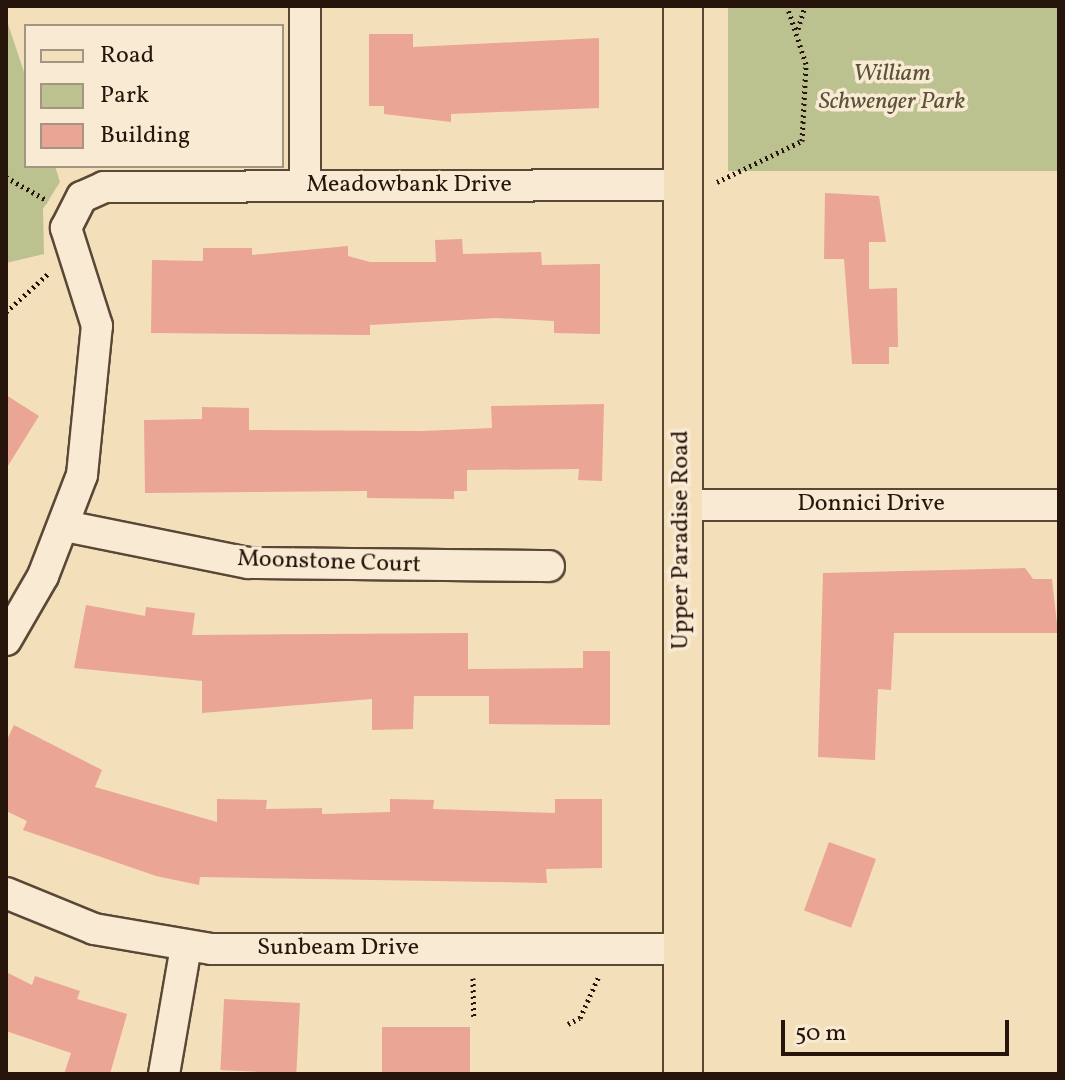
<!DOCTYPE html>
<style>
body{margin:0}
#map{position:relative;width:1065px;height:1080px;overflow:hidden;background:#f4dfbb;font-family:Vollkorn,serif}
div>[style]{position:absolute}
.green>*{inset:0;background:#bbc290;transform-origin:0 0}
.building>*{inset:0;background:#eaa595;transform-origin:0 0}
.path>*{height:5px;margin-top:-2.5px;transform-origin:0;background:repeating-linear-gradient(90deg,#27150b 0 2px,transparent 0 6px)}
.roads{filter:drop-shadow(2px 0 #5a4837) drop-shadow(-2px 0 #5a4837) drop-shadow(0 2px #5a4837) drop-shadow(0 -2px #5a4837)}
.minor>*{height:30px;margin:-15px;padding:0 15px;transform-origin:15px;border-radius:15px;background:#f8ead3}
.major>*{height:38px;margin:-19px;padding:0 19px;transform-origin:19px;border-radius:19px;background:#f4dfbb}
span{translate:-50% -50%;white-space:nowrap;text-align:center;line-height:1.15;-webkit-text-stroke:7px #f8ead3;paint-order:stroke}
.park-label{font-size:24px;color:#5b523a;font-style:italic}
.street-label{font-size:24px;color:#27150b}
.frame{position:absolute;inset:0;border:8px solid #27150b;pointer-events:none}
.legend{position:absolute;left:24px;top:24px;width:260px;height:144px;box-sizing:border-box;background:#f8ead3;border:2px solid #a49583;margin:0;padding:10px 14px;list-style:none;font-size:24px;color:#27150b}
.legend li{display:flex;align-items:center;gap:16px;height:40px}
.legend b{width:40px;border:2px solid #a49583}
.scale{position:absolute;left:781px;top:1020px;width:228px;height:36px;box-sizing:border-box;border:4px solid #27150b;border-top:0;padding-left:10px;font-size:24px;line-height:28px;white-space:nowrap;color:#27150b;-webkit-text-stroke:6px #f8ead3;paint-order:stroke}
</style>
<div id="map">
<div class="green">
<div style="left:728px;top:6px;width:331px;height:165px"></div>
<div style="clip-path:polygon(6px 18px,26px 78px,26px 166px,55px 166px,60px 182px,43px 209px,44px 254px,6px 263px)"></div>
</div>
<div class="building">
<div style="clip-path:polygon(369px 34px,413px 34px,413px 47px,599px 38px,599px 108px,451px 114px,451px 122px,384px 114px,384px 106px,369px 106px)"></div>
<div style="clip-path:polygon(825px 193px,879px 196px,886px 242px,869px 242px,869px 289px,897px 288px,898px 347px,889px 347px,889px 364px,852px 364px,844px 259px,824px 259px)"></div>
<div style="clip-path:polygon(462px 239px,463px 254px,541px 252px,542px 265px,600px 264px,600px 334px,554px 333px,554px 321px,496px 318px,370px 325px,370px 335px,151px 333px,152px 260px,203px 261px,203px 248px,252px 248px,252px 255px,348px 246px,348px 256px,370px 262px,436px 262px,435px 240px)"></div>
<div style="clip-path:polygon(6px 395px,39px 416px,6px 469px)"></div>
<div style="clip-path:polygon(604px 404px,602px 481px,578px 480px,579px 469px,467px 470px,467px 491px,454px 491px,454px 499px,367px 498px,367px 491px,145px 493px,144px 420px,202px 419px,202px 407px,249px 408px,249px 430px,422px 431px,492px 428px,491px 406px)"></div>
<div style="clip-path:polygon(1025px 568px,1033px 579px,1052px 579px,1058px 633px,894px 633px,891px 690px,878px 689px,875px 760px,818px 757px,823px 573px)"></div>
<div style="clip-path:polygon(86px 605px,145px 616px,146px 607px,195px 613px,192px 635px,468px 633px,468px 669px,583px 668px,583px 651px,610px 651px,610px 725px,489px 724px,489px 696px,414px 696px,413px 729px,372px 730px,372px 699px,202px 713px,202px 681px,74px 668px)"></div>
<div style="clip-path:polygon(14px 725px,102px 770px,95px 787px,217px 822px,217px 799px,267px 800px,266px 809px,322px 808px,322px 814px,390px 812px,390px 799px,434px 800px,433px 809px,555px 813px,555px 799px,602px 799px,602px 868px,546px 869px,547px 883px,200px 877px,199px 885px,156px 876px,23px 830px,27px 821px,6px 811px,6px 742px)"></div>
<div style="left:829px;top:842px;width:50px;height:73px;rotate:20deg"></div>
<div style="clip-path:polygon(6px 972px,32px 985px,35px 976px,80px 991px,77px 999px,127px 1014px,110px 1074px,64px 1074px,71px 1053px,6px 1031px)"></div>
<div style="left:300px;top:1003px;width:71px;height:76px;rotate:93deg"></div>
<div style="left:470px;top:1027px;width:47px;height:88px;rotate:90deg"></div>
</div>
<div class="path">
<div style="left:798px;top:29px;width:24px;rotate:-73deg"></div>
<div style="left:6px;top:177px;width:48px;rotate:29.7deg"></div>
<div style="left:717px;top:182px;width:94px;rotate:-25.8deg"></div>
<div style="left:802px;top:141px;width:77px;rotate:-87deg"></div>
<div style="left:806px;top:64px;width:61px;rotate:-108.1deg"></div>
<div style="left:6px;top:312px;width:59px;rotate:-42.3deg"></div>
<div style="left:473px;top:978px;width:39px;rotate:89deg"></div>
<div style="left:568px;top:1024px;width:13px;rotate:-27deg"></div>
<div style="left:580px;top:1018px;width:46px;rotate:-65.7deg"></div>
</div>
<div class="roads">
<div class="minor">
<div style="left:305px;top:6px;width:180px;rotate:90deg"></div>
<div style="left:683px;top:505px;width:376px"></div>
<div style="left:65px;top:526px;width:187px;rotate:11.4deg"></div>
<div style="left:248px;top:563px;width:301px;rotate:0.6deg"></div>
<div style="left:6px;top:640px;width:74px;rotate:-60deg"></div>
<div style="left:43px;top:576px;width:108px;rotate:-68.9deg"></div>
<div style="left:82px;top:475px;width:150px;rotate:-84.3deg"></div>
<div style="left:97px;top:326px;width:103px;rotate:-107.6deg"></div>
<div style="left:66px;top:228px;width:35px;rotate:-63deg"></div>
<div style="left:82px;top:197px;width:24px;rotate:-24deg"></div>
<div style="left:104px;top:187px;width:576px;rotate:-0.2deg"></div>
<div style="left:6px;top:893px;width:95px;rotate:22.2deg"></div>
<div style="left:94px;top:929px;width:119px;rotate:9.7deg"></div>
<div style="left:211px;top:949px;width:469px"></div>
<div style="left:164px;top:1074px;width:129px;rotate:-80.2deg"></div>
</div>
<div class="major">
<div style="left:683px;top:6px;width:1068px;rotate:90deg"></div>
</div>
</div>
<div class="park-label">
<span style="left:892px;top:89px">William<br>Schwenger Park</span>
</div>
<div class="street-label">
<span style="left:409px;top:186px">Meadowbank Drive</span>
<span style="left:871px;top:505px">Donnici Drive</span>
<span style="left:682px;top:540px;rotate:-90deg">Upper Paradise Road</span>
<span style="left:329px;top:563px;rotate:2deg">Moonstone Court</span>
<span style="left:338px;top:949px">Sunbeam Drive</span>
</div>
<div class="frame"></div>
<ul class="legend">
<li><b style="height:10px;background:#f4dfbb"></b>Road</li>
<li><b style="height:22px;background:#bbc290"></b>Park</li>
<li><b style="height:22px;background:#eaa595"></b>Building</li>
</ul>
<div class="scale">50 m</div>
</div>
